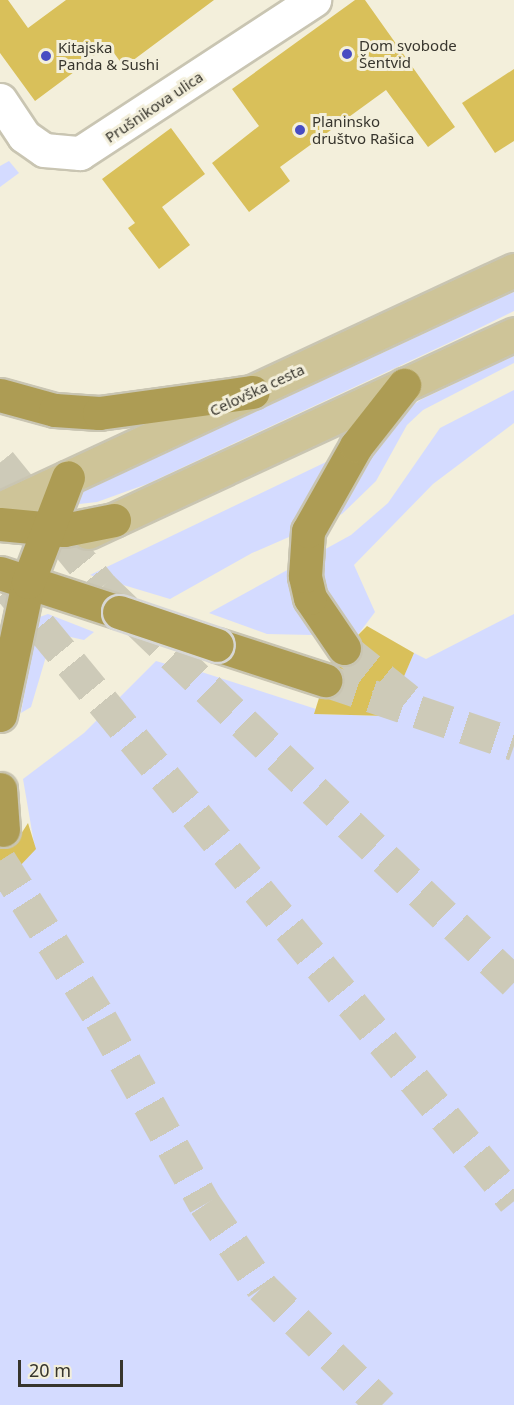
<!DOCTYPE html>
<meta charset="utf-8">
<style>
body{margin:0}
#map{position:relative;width:514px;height:1405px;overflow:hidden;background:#f3efdb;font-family:"Noto Sans",sans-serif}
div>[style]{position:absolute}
.green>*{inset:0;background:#d4dbff}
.building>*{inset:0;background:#d9c05a}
.highway-tunnel>*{height:33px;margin-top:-16.5px;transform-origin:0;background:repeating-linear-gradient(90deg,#cdcab8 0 33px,transparent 0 49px)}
.roads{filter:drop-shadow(2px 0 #c9c5b2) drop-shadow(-2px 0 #c9c5b2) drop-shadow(0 2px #c9c5b2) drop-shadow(0 -2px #c9c5b2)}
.minor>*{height:33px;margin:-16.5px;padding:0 16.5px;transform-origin:16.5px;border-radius:16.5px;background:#fff}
.major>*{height:33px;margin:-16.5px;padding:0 16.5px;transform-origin:16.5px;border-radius:16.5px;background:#cec498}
.highway>*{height:33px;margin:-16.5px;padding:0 16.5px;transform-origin:16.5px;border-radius:16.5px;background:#ad9c54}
.bridges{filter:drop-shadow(2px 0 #d7d7d5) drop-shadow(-2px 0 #d7d7d5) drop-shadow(0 2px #d7d7d5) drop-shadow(0 -2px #d7d7d5)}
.highway-bridge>*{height:33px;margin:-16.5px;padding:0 16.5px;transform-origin:16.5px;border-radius:16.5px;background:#ad9c54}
.dots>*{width:16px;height:16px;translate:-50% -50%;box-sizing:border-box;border:3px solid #f3efdb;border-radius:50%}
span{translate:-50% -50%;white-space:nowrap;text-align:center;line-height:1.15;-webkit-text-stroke:6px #f3efdb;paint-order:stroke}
.poi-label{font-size:15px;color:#37352d}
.left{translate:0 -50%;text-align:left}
.street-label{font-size:15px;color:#37352d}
.scale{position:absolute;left:18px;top:1360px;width:105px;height:27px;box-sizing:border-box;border:3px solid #37352d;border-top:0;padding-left:8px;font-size:18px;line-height:21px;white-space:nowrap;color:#37352d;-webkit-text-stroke:4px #f3efdb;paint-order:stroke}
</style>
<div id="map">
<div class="green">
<div style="clip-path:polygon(9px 161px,19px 173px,0 187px,0 166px)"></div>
<div style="clip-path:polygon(514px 292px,514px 311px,459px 338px,147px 484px,97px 502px,62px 506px,63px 501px)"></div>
<div style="clip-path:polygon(514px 356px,514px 363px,423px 410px,407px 425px,376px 481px,342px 514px,252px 553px,170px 599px,90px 575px,326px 462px,422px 399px)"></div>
<div style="clip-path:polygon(514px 390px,514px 423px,433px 484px,354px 565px,375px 612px,357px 636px,267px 634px,209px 613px,351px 535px,388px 503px,440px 428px)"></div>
<div style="clip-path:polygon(48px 614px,94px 632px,84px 640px,66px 636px,50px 643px,31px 707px,21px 713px,37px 618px)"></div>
<div style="clip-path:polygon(514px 614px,514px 1405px,0 1405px,0 887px,35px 849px,23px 779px,84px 733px,156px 661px,173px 666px,180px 660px,186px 667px,316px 709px,315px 714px,386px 716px,414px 653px,426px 659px)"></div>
</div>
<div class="building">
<div style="clip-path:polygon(0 0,8px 0,28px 28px,66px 0,214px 0,124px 67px,109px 46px,35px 101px,0 53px)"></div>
<div style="clip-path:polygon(355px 0,365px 0,455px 127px,428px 147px,386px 90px,280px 167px,290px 181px,249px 212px,212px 163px,259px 126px,232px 89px)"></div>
<div style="clip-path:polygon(514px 69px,514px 141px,495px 153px,462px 103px)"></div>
<div style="clip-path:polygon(171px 128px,205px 174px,162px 207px,190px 245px,159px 269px,128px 228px,135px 223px,102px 179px)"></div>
<div style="clip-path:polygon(367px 626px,414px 653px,387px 716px,314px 714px,319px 698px,337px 694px,343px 685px,339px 668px,330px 662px,355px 663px,363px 647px,358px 635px)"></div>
<div style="clip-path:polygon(28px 823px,36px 849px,0 887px,0 848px,14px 845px)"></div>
</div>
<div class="highway-tunnel">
<div style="left:0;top:462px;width:161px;rotate:50.8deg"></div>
<div style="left:102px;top:587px;width:571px;rotate:43.79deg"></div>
<div style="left:9px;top:588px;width:794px;rotate:50.52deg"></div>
<div style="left:344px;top:648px;width:85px;rotate:38.8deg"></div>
<div style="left:325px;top:680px;width:200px;rotate:18.7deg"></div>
<div style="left:0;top:860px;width:188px;rotate:57.6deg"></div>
<div style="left:101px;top:1019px;width:212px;rotate:60.7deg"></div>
<div style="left:205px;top:1204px;width:101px;rotate:55.5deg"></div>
<div style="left:262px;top:1287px;width:168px;rotate:44.5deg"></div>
</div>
<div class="roads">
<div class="minor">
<div style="left:0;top:100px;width:43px;rotate:56.3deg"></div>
<div style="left:24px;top:136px;width:24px;rotate:35deg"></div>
<div style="left:44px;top:150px;width:36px;rotate:5deg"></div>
<div style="left:80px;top:153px;width:280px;rotate:-33.2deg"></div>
</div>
<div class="major">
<div style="left:0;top:509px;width:567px;rotate:-24.94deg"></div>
<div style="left:88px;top:532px;width:470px;rotate:-24.9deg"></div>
</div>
<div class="highway">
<div style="left:0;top:395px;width:57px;rotate:15.3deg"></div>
<div style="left:55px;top:410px;width:44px;rotate:3.9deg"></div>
<div style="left:99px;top:413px;width:155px;rotate:-7.8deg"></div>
<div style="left:0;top:524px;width:64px;rotate:5.4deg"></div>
<div style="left:64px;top:530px;width:51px;rotate:-11.3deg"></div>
<div style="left:0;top:573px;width:125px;rotate:18.1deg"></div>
<div style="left:217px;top:645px;width:114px;rotate:18deg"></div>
<div style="left:344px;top:648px;width:60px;rotate:-124.2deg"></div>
<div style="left:310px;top:598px;width:23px;rotate:-103deg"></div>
<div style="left:305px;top:576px;width:45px;rotate:-86.2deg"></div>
<div style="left:308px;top:531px;width:98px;rotate:-60.5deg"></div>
<div style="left:356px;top:446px;width:78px;rotate:-51.8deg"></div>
<div style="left:0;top:715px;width:136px;rotate:-78.1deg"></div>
<div style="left:28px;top:582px;width:112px;rotate:-69.1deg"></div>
<div style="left:0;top:789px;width:41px;rotate:85.8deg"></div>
</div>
</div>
<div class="bridges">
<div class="highway-bridge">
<div style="left:119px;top:612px;width:103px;rotate:18.6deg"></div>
</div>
</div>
<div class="dots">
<div style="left:347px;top:54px;background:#484cc2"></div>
<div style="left:46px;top:56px;background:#484cc2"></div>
<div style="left:300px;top:130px;background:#484cc2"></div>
</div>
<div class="poi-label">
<span class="left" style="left:359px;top:54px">Dom svobode<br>Šentvid</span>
<span class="left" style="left:58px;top:56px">Kitajska<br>Panda &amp; Sushi</span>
<span class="left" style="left:312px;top:130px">Planinsko<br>društvo Rašica</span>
</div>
<div class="street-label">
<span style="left:154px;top:107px;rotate:-34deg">Prušnikova ulica</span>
<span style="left:257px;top:390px;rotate:-25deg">Celovška cesta</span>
</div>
<div class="scale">20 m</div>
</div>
